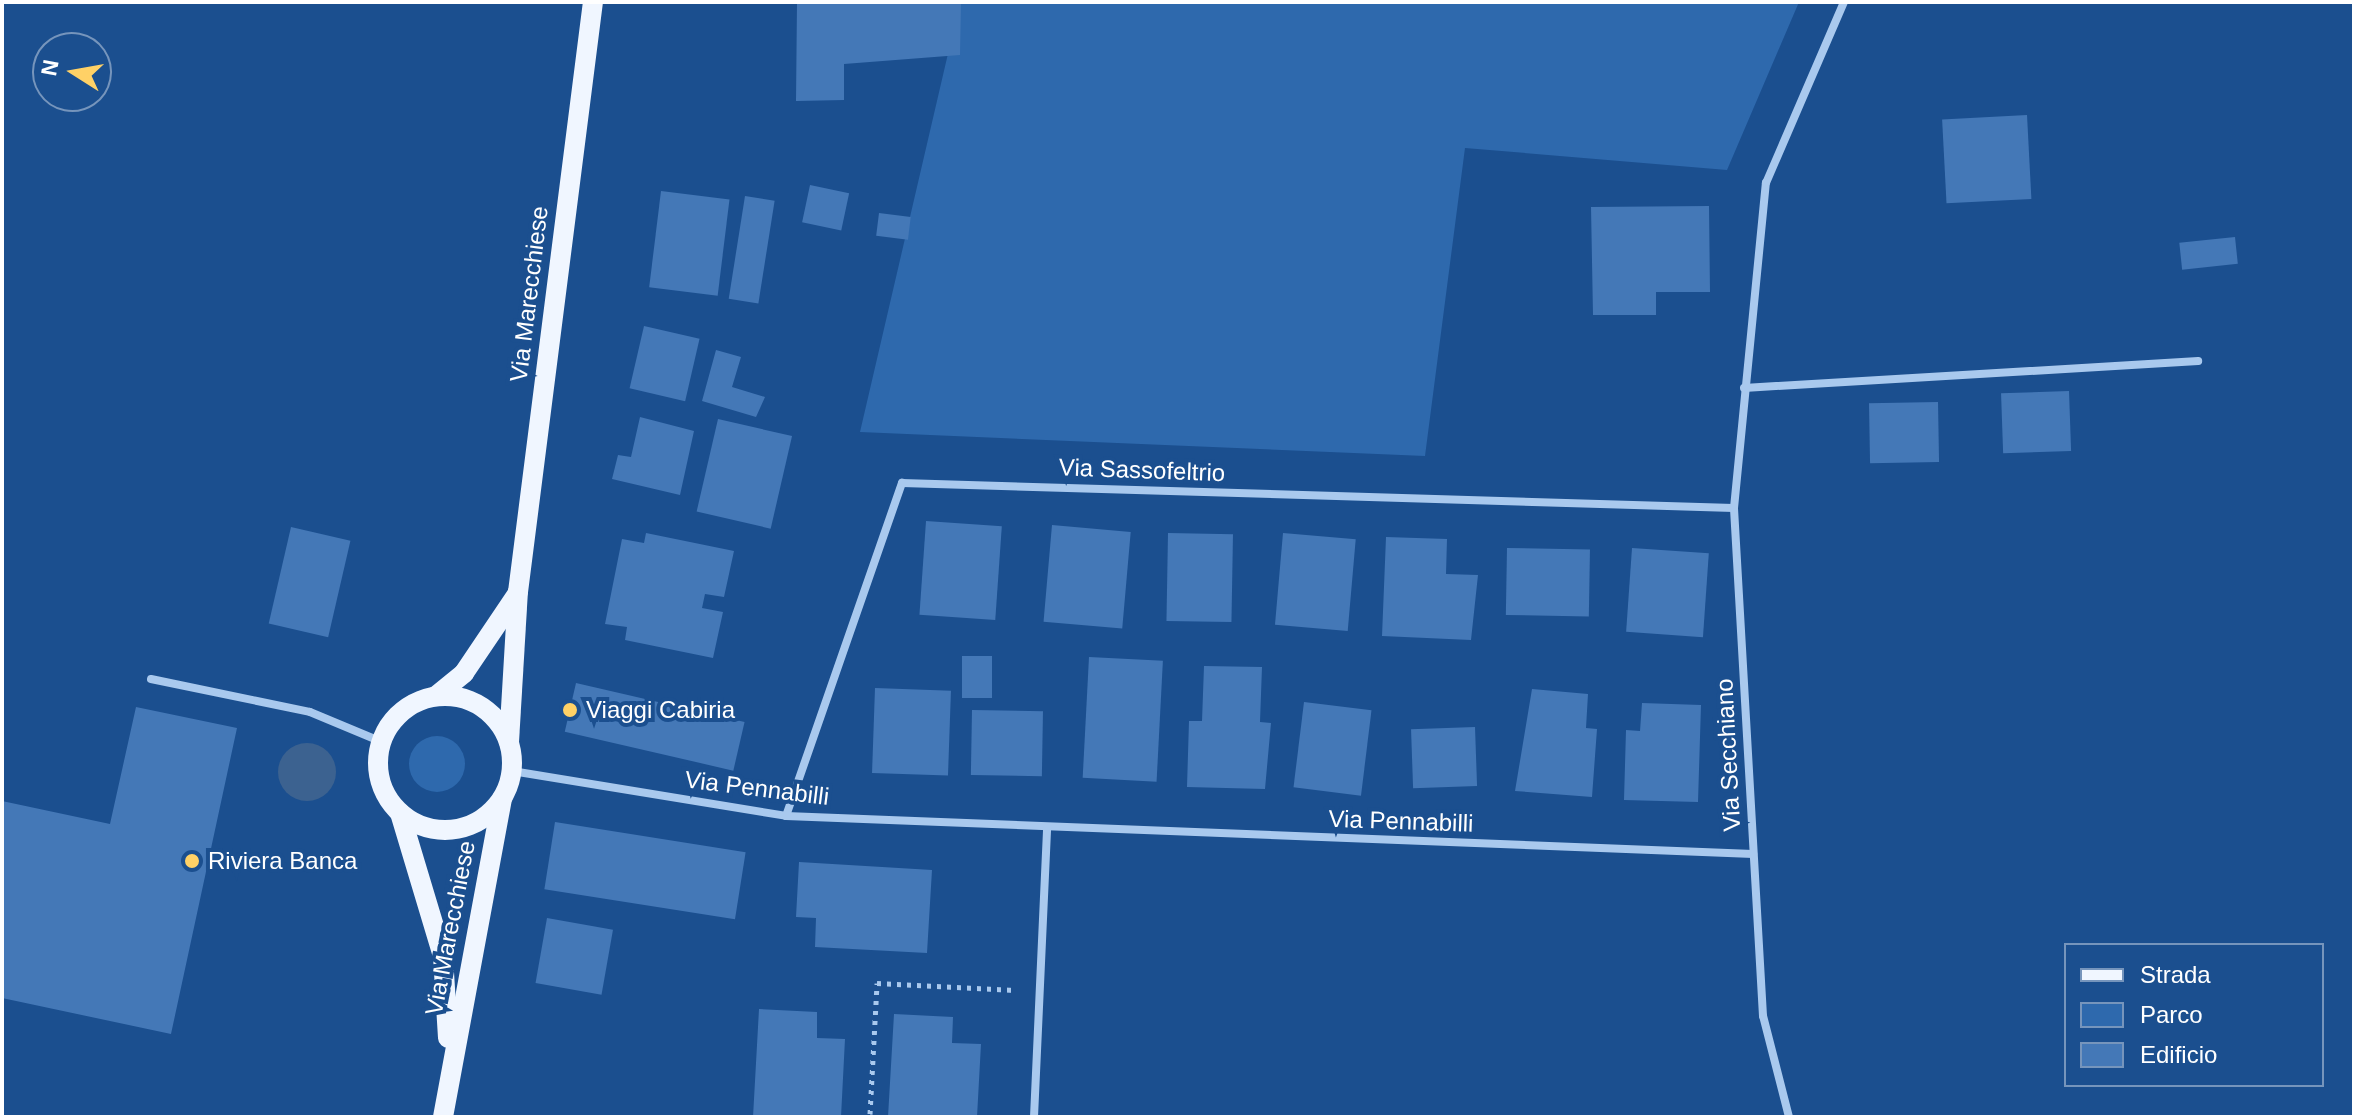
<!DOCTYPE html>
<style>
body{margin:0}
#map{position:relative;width:2356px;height:1119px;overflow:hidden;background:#1b4f8f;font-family:Helvetica,sans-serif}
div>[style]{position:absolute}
.green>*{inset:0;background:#2e69ad}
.round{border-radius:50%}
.water>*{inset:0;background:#3c6290}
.building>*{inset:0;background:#4478b7;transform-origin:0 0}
.path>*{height:5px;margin-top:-2.5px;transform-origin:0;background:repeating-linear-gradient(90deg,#a9c9ee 0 4px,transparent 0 10px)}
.street>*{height:8px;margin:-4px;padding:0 4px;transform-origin:4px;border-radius:4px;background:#a9c9ee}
.primary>*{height:20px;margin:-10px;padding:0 10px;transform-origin:10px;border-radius:10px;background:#f0f6ff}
.primary>.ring{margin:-10px;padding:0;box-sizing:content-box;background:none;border:20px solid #f0f6ff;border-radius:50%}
.dots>*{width:22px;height:22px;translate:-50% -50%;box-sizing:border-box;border:4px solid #1b4f8f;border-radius:50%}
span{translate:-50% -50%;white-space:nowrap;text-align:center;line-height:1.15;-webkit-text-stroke:8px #1b4f8f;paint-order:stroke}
.street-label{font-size:24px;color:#fff}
.poi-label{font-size:24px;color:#fff}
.left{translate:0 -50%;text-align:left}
.frame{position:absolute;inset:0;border:4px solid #fff;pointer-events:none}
.legend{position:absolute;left:2064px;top:943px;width:260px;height:144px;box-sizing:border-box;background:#1b4f8f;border:2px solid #7695bc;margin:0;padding:10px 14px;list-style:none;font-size:24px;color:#fff}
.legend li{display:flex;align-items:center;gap:16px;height:40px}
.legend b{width:40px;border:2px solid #7695bc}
.north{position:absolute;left:32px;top:32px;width:80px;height:80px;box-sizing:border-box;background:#1b4f8f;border:2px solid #7695bc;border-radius:50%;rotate:281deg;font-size:22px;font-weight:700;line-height:32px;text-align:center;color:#fff}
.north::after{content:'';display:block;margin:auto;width:28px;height:36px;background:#ffd166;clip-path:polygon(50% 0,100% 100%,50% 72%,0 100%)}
</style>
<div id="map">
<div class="green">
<div style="clip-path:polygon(960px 2px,1799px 2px,1727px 170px,1465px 148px,1425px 456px,860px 432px)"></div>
<div class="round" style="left:409px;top:736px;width:56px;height:56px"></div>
</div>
<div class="water">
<div class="round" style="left:278px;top:743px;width:58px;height:58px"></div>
</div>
<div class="building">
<div style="clip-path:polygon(797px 2px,961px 2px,960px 55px,844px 64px,844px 100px,796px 101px)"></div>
<div style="left:2027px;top:115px;width:84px;height:85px;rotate:87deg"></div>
<div style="left:810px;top:185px;width:40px;height:38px;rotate:12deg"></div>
<div style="left:661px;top:191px;width:69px;height:97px;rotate:7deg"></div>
<div style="left:745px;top:196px;width:30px;height:104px;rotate:9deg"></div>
<div style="clip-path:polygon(1709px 206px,1710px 292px,1656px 292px,1656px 315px,1593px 315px,1591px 207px)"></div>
<div style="left:879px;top:213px;width:32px;height:23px;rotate:7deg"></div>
<div style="left:2235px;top:237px;width:27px;height:56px;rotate:84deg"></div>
<div style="left:644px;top:326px;width:57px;height:64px;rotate:13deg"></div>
<div style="clip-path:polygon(716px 350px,741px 357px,732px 387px,765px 397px,756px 417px,702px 401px)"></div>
<div style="left:2069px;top:391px;width:60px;height:68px;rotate:88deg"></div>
<div style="left:1938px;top:402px;width:60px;height:69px;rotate:89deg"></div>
<div style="clip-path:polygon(640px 417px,694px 431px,680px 495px,612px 479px,618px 455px,631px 457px)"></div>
<div style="left:718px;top:419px;width:76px;height:95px;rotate:13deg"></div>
<div style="left:926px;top:521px;width:76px;height:94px;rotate:4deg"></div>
<div style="left:1052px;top:525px;width:79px;height:97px;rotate:5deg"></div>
<div style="left:291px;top:527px;width:61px;height:99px;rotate:13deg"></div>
<div style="clip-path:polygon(646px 533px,734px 551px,724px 597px,705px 594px,702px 608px,723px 612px,713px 658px,625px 640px,627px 627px,605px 624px,622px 539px,644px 543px)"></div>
<div style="left:1168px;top:533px;width:65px;height:88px;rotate:1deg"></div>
<div style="left:1283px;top:533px;width:73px;height:92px;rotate:5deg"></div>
<div style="clip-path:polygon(1386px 537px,1447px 539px,1446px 574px,1478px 575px,1471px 640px,1382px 636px)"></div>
<div style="left:1507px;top:548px;width:83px;height:67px;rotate:1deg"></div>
<div style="left:1632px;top:548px;width:77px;height:84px;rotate:4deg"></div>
<div style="left:992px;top:656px;width:42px;height:30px;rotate:90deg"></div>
<div style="left:1089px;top:657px;width:74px;height:121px;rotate:3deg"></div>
<div style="clip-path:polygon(1204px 666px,1262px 667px,1260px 722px,1271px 723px,1265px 789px,1187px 787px,1189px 721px,1202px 721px)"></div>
<div style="left:576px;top:683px;width:173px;height:50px;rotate:13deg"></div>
<div style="left:875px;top:688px;width:76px;height:85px;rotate:2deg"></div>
<div style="clip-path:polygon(1532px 689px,1588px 694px,1586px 728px,1597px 729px,1592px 797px,1515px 791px)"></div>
<div style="left:1304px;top:702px;width:68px;height:86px;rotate:7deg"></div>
<div style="clip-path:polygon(1642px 703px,1701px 705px,1698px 802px,1624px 800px,1626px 730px,1640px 731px)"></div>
<div style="clip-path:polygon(136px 707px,237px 728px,171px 1034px,2px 998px,2px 801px,110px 824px)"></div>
<div style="left:972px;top:710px;width:71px;height:65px;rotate:1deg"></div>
<div style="left:1475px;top:727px;width:59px;height:64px;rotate:88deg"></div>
<div style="left:555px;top:822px;width:193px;height:68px;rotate:9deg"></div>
<div style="clip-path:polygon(799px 862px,932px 870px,927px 953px,815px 947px,816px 918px,796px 917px)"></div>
<div style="left:547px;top:918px;width:67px;height:66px;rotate:10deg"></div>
<div style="clip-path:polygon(759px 1009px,817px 1012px,817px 1038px,845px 1039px,841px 1117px,753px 1117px)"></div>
<div style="clip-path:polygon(894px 1014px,953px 1017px,952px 1043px,981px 1044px,977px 1117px,888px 1117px)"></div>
</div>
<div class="path">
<div style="left:870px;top:1114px;width:131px;rotate:-86.9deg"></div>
<div style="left:877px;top:983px;width:138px;rotate:2.9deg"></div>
</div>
<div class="street">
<div style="left:1744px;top:388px;width:455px;rotate:-3.4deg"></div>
<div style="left:151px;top:679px;width:162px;rotate:11.7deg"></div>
<div style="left:310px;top:712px;width:78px;rotate:22.6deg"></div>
<div style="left:512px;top:771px;width:278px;rotate:9.3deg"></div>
<div style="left:786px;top:816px;width:968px;rotate:2.25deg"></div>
<div style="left:786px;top:816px;width:353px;rotate:-70.8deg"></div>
<div style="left:902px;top:483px;width:832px;rotate:1.72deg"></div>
<div style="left:1034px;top:1117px;width:289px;rotate:-87.4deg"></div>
<div style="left:1789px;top:1117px;width:104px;rotate:-104.4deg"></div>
<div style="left:1763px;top:1016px;width:509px;rotate:-93.27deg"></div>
<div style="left:1734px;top:508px;width:327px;rotate:-84.4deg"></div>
<div style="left:1766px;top:183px;width:197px;rotate:-66.7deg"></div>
</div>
<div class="primary">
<div style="left:436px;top:696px;width:36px;rotate:-39deg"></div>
<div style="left:464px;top:673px;width:93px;rotate:-56deg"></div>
<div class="ring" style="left:378px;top:696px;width:114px;height:114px"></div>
<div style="left:509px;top:742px;width:150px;rotate:-86.6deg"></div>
<div style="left:518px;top:592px;width:595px;rotate:-82.76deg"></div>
<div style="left:400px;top:813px;width:149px;rotate:73.3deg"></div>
<div style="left:443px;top:956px;width:82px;rotate:86.5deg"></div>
<div style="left:443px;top:1117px;width:323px;rotate:-79.5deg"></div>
</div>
<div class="dots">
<div style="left:570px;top:710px;background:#ffd166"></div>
<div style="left:192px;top:861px;background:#ffd166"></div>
</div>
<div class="street-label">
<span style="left:529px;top:294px;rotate:-83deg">Via Marecchiese</span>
<span style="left:1142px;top:470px;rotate:2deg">Via Sassofeltrio</span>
<span style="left:1728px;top:755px;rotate:-93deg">Via Secchiano</span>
<span style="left:757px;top:788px;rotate:7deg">Via Pennabilli</span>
<span style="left:1401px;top:821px;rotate:2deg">Via Pennabilli</span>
<span style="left:450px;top:928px;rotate:-79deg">Via Marecchiese</span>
</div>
<div class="poi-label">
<span class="left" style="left:586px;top:710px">Viaggi Cabiria</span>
<span class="left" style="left:208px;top:861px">Riviera Banca</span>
</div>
<div class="frame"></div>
<ul class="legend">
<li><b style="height:10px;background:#f0f6ff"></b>Strada</li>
<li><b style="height:22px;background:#2e69ad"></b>Parco</li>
<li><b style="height:22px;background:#4478b7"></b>Edificio</li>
</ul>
<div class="north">N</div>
</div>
